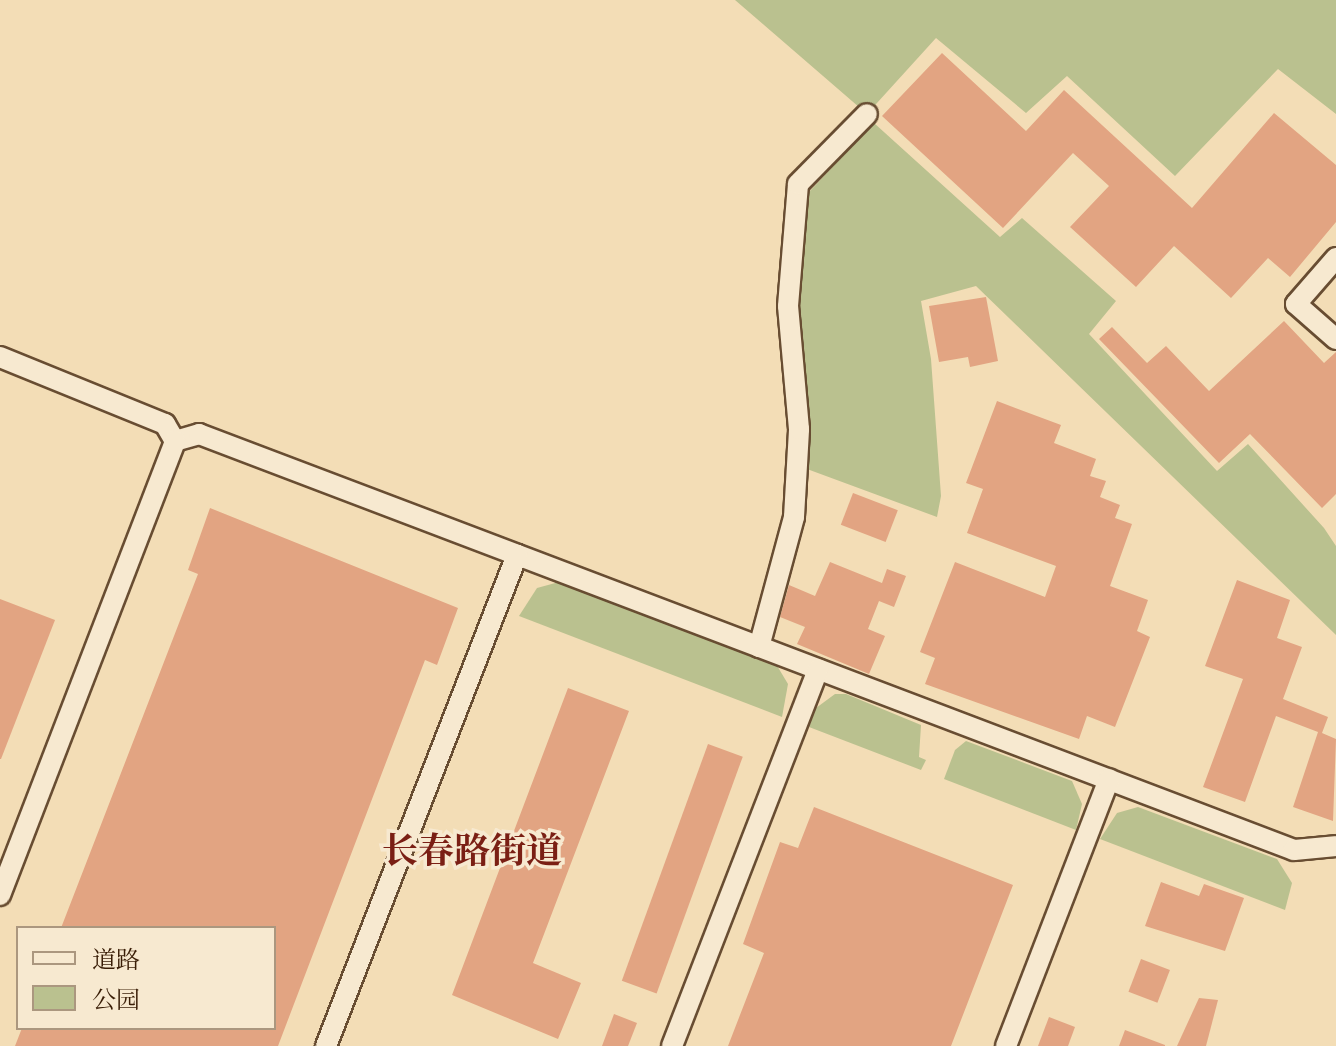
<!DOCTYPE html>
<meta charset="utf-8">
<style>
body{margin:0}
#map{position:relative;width:1336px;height:1046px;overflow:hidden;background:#f3ddb6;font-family:"IM FELL Double Pica","Noto Serif SC",serif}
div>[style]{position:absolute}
.green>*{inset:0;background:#bac18f}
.building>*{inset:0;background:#e2a482;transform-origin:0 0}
.roads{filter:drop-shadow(2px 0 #684d32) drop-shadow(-2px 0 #684d32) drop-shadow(0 2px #684d32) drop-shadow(0 -2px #684d32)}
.minor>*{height:20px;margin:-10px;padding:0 10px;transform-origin:10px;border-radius:10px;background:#f7e9d0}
span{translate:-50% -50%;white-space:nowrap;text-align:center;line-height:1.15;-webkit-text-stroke:7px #f7e9d0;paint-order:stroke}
.district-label{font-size:36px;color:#7a1f14;font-weight:700}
.legend{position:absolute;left:16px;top:926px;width:260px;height:104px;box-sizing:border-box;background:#f7e9d0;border:2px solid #ab977f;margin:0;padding:10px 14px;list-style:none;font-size:24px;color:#391d06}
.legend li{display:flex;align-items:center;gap:16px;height:40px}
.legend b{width:40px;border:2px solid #ab977f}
</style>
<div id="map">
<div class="green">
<div style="clip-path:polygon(735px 0,1336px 0,1336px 114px,1278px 69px,1175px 176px,1067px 76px,1026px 113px,936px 38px,867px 114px)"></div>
<div style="clip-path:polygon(874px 123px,1000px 237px,1022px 218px,1116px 301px,1089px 334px,1217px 471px,1248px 444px,1324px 528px,1336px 546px,1336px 635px,976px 286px,921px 301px,931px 359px,941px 496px,937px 517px,807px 469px,797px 301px,808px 193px)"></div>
<div style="clip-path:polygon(559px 582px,776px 664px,788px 684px,782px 717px,519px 616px,537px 588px)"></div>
<div style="clip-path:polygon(835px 694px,846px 694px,921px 725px,919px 757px,926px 760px,921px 770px,809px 727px,816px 708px)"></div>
<div style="clip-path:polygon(966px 741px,1072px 781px,1082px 804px,1076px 830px,944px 779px,955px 750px)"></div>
<div style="clip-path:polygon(1138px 807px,1277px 859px,1292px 883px,1285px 910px,1100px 839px,1117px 813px)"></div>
</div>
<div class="building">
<div style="clip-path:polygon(942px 53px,1026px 131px,1064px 90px,1192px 208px,1274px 113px,1336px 165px,1336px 222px,1290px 277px,1268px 258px,1231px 298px,1174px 246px,1136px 287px,1070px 227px,1109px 186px,1073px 153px,1003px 228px,882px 116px)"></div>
<div style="clip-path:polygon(986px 297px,998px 361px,970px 367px,968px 357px,939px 362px,929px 306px)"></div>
<div style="clip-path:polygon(1284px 321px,1324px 363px,1336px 352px,1336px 494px,1322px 508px,1250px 434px,1219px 463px,1099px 339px,1112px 327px,1147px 363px,1166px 346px,1209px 391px)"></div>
<div style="clip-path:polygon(997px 401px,1061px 425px,1054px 443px,1096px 459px,1090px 476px,1106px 481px,1100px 497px,1120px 505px,1115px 518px,1132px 524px,1110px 586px,1148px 600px,1137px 631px,1150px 637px,1115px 727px,1087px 716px,1079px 739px,925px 684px,935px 658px,920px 652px,955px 562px,1045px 597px,1056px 566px,967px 533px,983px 489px,966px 483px)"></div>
<div style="left:853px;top:493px;width:48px;height:34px;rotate:21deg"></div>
<div style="clip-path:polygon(210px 508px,458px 608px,437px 665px,425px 660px,278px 1046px,15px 1046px,22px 1028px,274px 1028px,274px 928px,61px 928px,198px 574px,188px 570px)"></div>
<div style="clip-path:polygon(830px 562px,882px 583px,887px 569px,906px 576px,894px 607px,879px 601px,868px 629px,885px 636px,869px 674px,797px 644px,805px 627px,780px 617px,789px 585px,815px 596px)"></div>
<div style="clip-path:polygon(1237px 580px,1290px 600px,1277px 638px,1302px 647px,1283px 699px,1328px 717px,1322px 733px,1336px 739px,1333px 821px,1293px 807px,1318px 732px,1276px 716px,1245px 802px,1203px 787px,1243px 679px,1205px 666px)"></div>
<div style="clip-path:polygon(0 599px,55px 620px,1px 759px,0 759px)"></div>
<div style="clip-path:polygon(568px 688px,629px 711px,533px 963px,581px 983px,558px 1039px,452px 995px)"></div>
<div style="left:708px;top:744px;width:37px;height:252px;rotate:20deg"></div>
<div style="clip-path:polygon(814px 807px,1013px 885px,951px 1046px,728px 1046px,764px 953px,743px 944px,780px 842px,798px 848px)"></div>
<div style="clip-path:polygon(1161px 882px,1199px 896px,1204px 884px,1244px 898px,1225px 951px,1145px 926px)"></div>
<div style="left:1141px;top:959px;width:31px;height:35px;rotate:21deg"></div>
<div style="clip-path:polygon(1199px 998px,1218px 1000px,1206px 1046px,1177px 1046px)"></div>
<div style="clip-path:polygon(614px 1014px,637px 1023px,628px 1046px,602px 1046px)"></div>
<div style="clip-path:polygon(1049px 1017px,1075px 1027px,1068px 1046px,1038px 1046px)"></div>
<div style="clip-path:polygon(1125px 1030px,1165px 1045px,1165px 1046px,1119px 1046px)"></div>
</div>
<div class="roads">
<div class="minor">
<div style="left:1336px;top:258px;width:61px;rotate:131deg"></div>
<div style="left:1296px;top:304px;width:53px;rotate:41.2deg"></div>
<div style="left:0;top:357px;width:178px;rotate:22.1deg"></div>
<div style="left:165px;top:424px;width:20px;rotate:60deg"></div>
<div style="left:175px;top:441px;width:25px;rotate:-16deg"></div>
<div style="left:199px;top:434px;width:1171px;rotate:20.8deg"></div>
<div style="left:1294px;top:850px;width:42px;rotate:-5.4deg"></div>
<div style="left:759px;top:647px;width:135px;rotate:-74.9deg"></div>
<div style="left:794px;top:517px;width:88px;rotate:-86.7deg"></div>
<div style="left:799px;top:429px;width:123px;rotate:-95.1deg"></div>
<div style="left:788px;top:306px;width:122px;rotate:-85.3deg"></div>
<div style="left:798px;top:184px;width:98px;rotate:-45.4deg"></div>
<div style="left:0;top:895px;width:487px;rotate:-68.9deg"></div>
<div style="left:326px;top:1046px;width:527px;rotate:-68.74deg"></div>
<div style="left:672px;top:1046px;width:404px;rotate:-68.8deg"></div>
<div style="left:1006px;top:1046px;width:286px;rotate:-68.9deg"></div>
</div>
</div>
<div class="district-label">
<span style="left:472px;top:852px">长春路街道</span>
</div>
<ul class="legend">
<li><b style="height:10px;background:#f7e9d0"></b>道路</li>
<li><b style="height:22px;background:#bac18f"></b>公园</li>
</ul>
</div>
